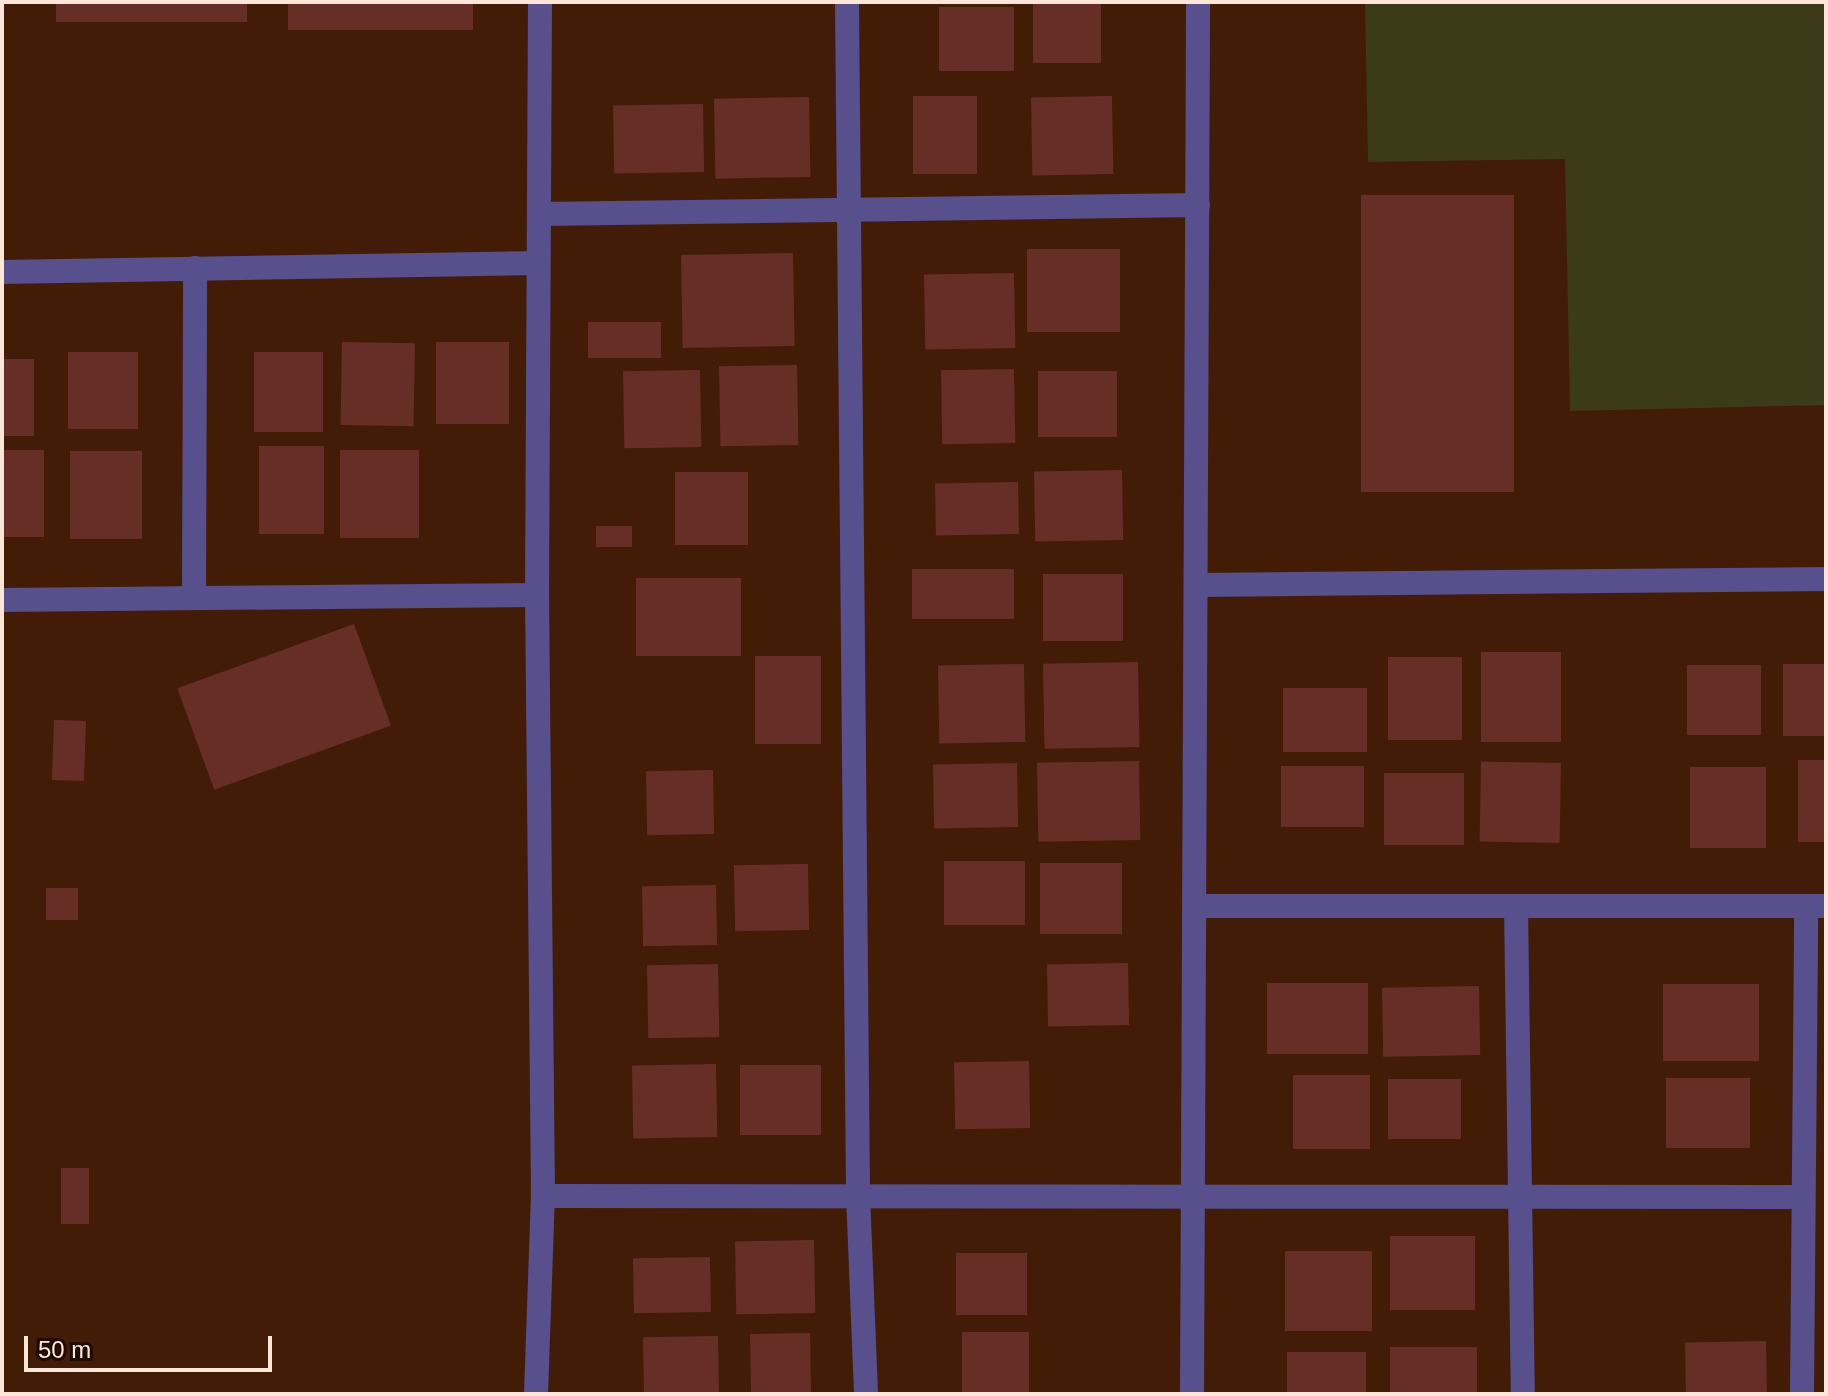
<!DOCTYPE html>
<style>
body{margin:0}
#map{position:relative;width:1828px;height:1396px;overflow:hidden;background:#421c07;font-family:Helvetica,sans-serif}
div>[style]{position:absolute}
.green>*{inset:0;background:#3c3b18}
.building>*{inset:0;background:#672e28;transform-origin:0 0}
.street>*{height:24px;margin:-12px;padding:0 12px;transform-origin:12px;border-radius:12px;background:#57508d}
span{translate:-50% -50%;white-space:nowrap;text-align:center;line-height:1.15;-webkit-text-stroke:6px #1f0a02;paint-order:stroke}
.frame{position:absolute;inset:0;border:4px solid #ffe5d8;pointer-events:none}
.scale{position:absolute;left:24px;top:1336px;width:248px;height:36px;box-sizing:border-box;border:4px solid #ffe5d8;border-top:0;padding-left:10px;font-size:24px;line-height:28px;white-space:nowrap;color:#ffe5d8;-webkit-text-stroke:6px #1f0a02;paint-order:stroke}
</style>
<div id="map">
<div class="green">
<div style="clip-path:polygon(1365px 2px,1826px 2px,1826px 405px,1570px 411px,1565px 159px,1368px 162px)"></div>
</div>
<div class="building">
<div style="left:56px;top:2px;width:191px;height:20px"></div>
<div style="left:288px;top:2px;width:185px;height:28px"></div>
<div style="left:1033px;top:2px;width:68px;height:61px"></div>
<div style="left:1014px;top:7px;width:64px;height:75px;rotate:90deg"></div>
<div style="left:913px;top:96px;width:64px;height:78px"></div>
<div style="left:1112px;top:96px;width:78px;height:81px;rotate:89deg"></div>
<div style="left:809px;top:97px;width:80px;height:95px;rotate:89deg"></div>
<div style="left:703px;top:104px;width:68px;height:90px;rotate:89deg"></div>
<div style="left:1514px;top:195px;width:297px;height:153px;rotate:90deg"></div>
<div style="left:1120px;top:249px;width:83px;height:93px;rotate:90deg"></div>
<div style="left:793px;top:253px;width:93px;height:112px;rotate:89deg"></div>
<div style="left:1014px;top:273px;width:75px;height:90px;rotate:89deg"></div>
<div style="left:661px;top:322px;width:36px;height:73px;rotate:90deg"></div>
<div style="left:342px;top:342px;width:73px;height:83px;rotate:1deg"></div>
<div style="left:436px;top:342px;width:73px;height:82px"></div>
<div style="left:68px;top:352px;width:70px;height:77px"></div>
<div style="left:254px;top:352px;width:69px;height:80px"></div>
<div style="left:2px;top:359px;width:32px;height:77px"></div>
<div style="left:797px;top:365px;width:80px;height:78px;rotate:89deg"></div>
<div style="left:1014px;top:369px;width:74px;height:73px;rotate:89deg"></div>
<div style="left:700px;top:370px;width:77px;height:77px;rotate:89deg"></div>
<div style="left:1038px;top:371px;width:79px;height:66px"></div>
<div style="left:259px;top:446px;width:65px;height:88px"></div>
<div style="left:2px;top:450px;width:42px;height:87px"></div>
<div style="left:340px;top:450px;width:79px;height:88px"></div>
<div style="left:70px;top:451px;width:72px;height:88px"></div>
<div style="left:1122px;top:470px;width:70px;height:88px;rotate:89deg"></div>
<div style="left:748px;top:472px;width:73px;height:73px;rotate:90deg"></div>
<div style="left:1018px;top:482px;width:52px;height:83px;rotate:89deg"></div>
<div style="left:596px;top:526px;width:36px;height:21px"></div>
<div style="left:1014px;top:569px;width:50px;height:102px;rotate:90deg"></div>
<div style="left:1123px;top:574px;width:67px;height:80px;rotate:90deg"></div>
<div style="left:741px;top:578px;width:78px;height:105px;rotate:90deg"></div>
<div style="left:354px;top:624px;width:108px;height:188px;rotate:70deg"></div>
<div style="left:1481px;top:652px;width:80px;height:90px"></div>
<div style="left:821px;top:656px;width:88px;height:66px;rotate:90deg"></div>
<div style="left:1388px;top:657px;width:74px;height:83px"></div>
<div style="left:1138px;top:662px;width:85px;height:95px;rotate:89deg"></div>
<div style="left:1024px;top:664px;width:78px;height:86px;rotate:89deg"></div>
<div style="left:1783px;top:664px;width:43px;height:72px"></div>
<div style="left:1687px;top:665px;width:74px;height:70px"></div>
<div style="left:1367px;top:688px;width:64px;height:84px;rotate:90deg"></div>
<div style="left:54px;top:720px;width:32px;height:60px;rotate:2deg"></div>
<div style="left:1826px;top:760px;width:82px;height:28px;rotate:90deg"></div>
<div style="left:1139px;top:761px;width:79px;height:102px;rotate:89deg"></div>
<div style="left:1017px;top:763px;width:64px;height:84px;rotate:89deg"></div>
<div style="left:1561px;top:763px;width:80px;height:80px;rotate:91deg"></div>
<div style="left:1281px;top:766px;width:83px;height:61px"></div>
<div style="left:1766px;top:767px;width:81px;height:76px;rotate:90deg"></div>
<div style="left:713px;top:770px;width:64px;height:67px;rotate:89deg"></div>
<div style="left:1384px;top:773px;width:80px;height:72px"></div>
<div style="left:1025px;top:861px;width:64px;height:81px;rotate:90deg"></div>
<div style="left:1122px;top:863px;width:71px;height:82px;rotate:90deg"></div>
<div style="left:808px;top:864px;width:66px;height:74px;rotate:89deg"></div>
<div style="left:716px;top:885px;width:60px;height:74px;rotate:89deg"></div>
<div style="left:46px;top:888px;width:32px;height:32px"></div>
<div style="left:1128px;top:963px;width:62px;height:81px;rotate:89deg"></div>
<div style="left:718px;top:964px;width:73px;height:71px;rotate:89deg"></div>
<div style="left:1368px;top:983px;width:71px;height:101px;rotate:90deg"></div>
<div style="left:1759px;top:984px;width:77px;height:96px;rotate:90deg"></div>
<div style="left:1479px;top:986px;width:69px;height:97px;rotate:89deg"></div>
<div style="left:1029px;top:1061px;width:67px;height:75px;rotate:89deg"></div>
<div style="left:716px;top:1064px;width:73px;height:84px;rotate:89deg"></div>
<div style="left:821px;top:1065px;width:70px;height:81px;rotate:90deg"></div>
<div style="left:1293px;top:1075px;width:77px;height:74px"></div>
<div style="left:1666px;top:1078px;width:84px;height:70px"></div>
<div style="left:1388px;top:1079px;width:73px;height:60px"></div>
<div style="left:61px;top:1168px;width:28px;height:56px"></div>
<div style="left:1390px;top:1236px;width:85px;height:74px"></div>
<div style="left:814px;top:1240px;width:73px;height:79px;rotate:89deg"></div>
<div style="left:1285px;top:1251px;width:87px;height:80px"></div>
<div style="left:1027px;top:1253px;width:62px;height:71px;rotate:90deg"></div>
<div style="left:710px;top:1257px;width:55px;height:77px;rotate:89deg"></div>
<div style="left:1029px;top:1332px;width:61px;height:67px;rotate:90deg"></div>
<div style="left:810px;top:1333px;width:61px;height:60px;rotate:89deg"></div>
<div style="left:718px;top:1336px;width:58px;height:75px;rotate:89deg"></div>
<div style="left:1766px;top:1341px;width:53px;height:81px;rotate:89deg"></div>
<div style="left:1477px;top:1347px;width:47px;height:87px;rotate:90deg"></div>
<div style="left:1287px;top:1352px;width:79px;height:42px"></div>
</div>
<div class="street">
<div style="left:847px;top:2px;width:1192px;rotate:89.47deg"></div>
<div style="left:858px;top:1194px;width:200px;rotate:87.7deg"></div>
<div style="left:539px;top:214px;width:659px;rotate:-0.78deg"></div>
<div style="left:2px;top:272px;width:536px;rotate:-0.96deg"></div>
<div style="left:1196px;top:585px;width:630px;rotate:-0.55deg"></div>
<div style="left:194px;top:598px;width:330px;rotate:-89.8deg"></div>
<div style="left:2px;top:600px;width:535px;rotate:-0.54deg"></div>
<div style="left:1195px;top:906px;width:631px"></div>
<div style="left:1516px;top:906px;width:488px;rotate:89.2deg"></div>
<div style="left:543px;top:1196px;width:1260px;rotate:0.05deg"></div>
<div style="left:536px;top:1394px;width:198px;rotate:-88deg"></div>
<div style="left:543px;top:1196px;width:601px;rotate:-90.57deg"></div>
<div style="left:537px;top:595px;width:593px;rotate:-89.71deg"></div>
<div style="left:1192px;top:1394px;width:1392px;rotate:-89.75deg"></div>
<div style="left:1802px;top:1394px;width:488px;rotate:-89.5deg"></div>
</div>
<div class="frame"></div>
<div class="scale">50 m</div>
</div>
